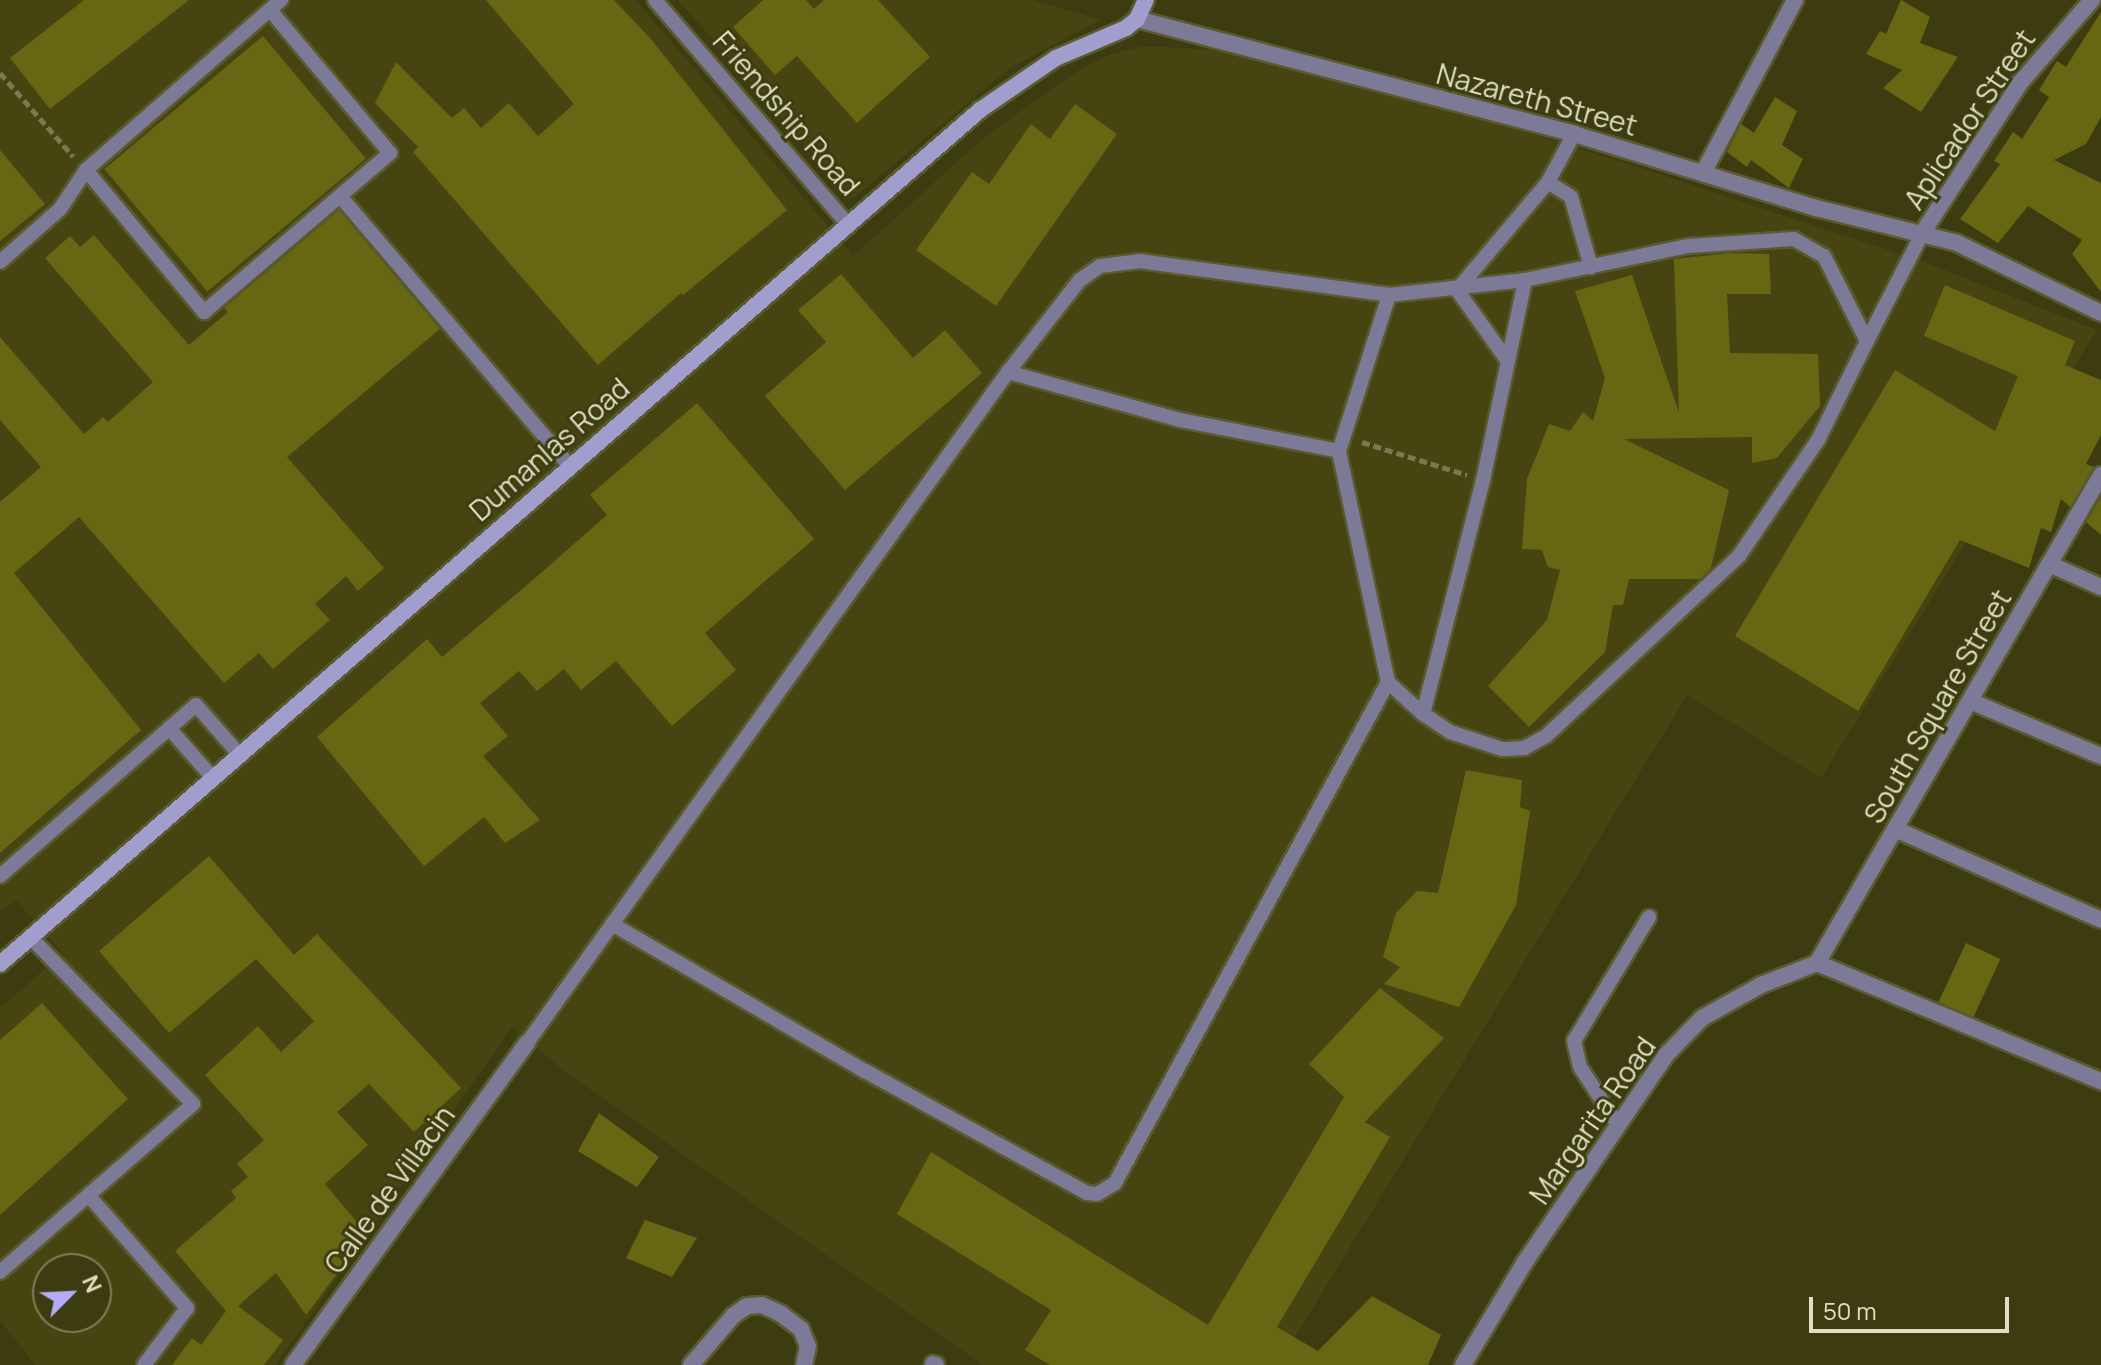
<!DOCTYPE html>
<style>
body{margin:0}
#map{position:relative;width:2101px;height:1365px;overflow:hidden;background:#3d3c10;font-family:Manrope,sans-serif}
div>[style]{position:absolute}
.built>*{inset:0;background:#464511}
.building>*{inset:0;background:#676612;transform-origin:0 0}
.path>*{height:5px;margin-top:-2.5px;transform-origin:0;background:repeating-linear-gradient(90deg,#797952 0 8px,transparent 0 12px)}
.roads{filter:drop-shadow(2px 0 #5a5a30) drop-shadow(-2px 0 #5a5a30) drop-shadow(0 2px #5a5a30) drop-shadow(0 -2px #5a5a30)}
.service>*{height:14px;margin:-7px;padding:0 7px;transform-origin:7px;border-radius:7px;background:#7c7a97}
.minor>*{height:16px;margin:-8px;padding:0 8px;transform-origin:8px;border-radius:8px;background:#7c7a97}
.secondary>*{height:16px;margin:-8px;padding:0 8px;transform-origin:8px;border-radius:8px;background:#a19dcc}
span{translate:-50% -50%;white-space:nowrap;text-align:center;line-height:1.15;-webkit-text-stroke:6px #3d3c10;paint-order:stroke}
.street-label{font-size:28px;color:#dfe0c2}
.north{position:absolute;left:32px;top:1253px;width:80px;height:80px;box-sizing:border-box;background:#3d3c10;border:2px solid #7e7e57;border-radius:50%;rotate:66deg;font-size:22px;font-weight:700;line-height:32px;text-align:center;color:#dfe0c2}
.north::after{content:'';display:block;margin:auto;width:28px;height:36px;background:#b4acf9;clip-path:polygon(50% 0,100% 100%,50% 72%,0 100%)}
.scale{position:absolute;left:1809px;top:1297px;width:200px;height:36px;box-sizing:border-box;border:4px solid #dfe0c2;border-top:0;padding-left:10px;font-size:24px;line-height:28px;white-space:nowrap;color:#dfe0c2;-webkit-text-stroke:6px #3d3c10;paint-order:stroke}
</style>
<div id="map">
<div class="built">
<div style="clip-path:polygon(evenodd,0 0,636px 0,853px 256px,987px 135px,1082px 68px,1111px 54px,1144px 46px,1216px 50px,1484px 119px,1632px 165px,1924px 262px,2097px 330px,1821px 778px,1687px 695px,1278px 1365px,983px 1365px,567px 1073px,512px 1027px,276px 1365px,36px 1365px,0 1321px,0 1008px,63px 953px,16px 900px,0 912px,0 0,48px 1269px,96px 1269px,96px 1317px,48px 1317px,48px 1269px)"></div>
<div style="clip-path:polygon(678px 0,1033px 0,1101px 20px,1011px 67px,852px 199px)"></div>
</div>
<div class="building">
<div style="clip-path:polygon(84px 0,189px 0,50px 109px,10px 58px)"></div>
<div style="clip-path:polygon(486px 0,614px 0,650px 38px,787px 210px,683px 295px,681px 293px,598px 365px,413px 152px,418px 147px,375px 103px,396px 62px,452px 118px,464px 108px,481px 128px,509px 103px,538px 136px,574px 104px)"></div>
<div style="clip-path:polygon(763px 0,806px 0,814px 9px,824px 0,878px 0,930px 57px,857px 123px,797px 56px,775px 75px,733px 27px)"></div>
<div style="clip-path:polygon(1901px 0,1930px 17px,1920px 43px,1958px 57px,1921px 112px,1883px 88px,1902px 70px,1866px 54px,1880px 31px,1886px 34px)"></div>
<div style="clip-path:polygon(2101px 12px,2101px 117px,2086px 144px,2054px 160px,2101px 183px,2101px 292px,2072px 254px,2082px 240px,2028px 206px,1998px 243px,1960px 219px,2000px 164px,1994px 161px,2013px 132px,2022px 139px,2049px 97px,2039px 90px,2057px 61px,2066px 67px)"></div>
<div style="left:263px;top:36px;width:160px;height:207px;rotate:50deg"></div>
<div style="clip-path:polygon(1775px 97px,1797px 111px,1782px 145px,1803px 159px,1789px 188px,1751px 160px,1747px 167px,1727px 152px,1741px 124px,1754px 133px)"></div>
<div style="clip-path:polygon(1075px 104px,1117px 134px,996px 306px,916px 250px,972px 172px,989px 184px,1031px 124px,1050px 139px)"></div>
<div style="clip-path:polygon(0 150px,45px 204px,0 241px)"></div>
<div style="clip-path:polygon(339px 210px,440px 329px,287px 457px,384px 568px,358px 591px,346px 576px,315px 604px,330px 620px,273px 669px,259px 653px,224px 683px,79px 517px,14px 573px,141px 730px,0 853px,0 502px,41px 467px,0 420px,0 337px,84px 434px,103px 417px,108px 422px,153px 382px,45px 258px,70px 236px,80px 247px,94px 235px,189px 345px,228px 312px,224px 308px)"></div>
<div style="clip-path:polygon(1730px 253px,1769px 254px,1771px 294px,1727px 294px,1730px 353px,1818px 354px,1820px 406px,1777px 458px,1752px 463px,1752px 437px,1624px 439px,1729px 490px,1711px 568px,1700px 579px,1629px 579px,1623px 605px,1613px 605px,1605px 652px,1529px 727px,1488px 686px,1547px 620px,1560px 570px,1548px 567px,1542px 550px,1522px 549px,1527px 479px,1549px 424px,1570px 431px,1583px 412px,1593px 421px,1605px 378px,1575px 291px,1632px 275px,1679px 413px,1674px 259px)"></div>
<div style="clip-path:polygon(841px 274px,913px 358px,945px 330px,982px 373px,845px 490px,765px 396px,826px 342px,798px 310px)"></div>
<div style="clip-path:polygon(1945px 285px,2075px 341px,2065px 365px,2101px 380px,2101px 435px,2086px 464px,2094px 467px,2070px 507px,2061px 499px,2051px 532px,2041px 528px,2029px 568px,1960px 540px,1858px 711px,1735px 636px,1895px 370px,1995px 431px,2018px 376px,1924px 336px)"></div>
<div style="clip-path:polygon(697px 403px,814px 539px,705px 633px,736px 670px,672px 726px,616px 661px,581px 690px,564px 669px,537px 691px,519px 671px,480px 703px,508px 736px,483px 756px,540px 820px,505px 843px,484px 817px,424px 866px,317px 737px,427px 639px,442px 657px,541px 573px,607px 515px,590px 495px)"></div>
<div style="clip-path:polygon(2101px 497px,2101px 535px,2086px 522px)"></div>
<div style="clip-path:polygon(1466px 770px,1522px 780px,1520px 807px,1530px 811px,1516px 905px,1459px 1007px,1384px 984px,1400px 967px,1383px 957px,1396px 913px,1417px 891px,1438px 893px)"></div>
<div style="clip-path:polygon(209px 856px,294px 955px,317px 934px,461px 1088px,414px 1132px,369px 1084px,337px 1112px,368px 1145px,325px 1184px,367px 1234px,306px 1315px,276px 1273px,238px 1306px,283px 1340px,264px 1365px,172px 1365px,192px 1338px,201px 1345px,226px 1311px,175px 1251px,236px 1198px,231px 1191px,248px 1177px,237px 1164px,264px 1140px,205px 1075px,258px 1026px,281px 1052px,314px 1021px,256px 959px,169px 1033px,99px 951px)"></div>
<div style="left:1966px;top:943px;width:38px;height:65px;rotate:25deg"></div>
<div style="clip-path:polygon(1380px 988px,1444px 1038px,1365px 1122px,1390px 1137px,1277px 1327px,1318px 1351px,1372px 1296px,1441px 1335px,1428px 1365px,1050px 1365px,1025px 1350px,1051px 1310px,897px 1214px,931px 1152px,1208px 1325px,1344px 1097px,1309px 1064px)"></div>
<div style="clip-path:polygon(42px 1003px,128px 1099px,0 1215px,0 1040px)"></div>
<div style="clip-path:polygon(599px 1113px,659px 1157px,637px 1187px,578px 1151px)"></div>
<div style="clip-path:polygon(645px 1220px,697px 1238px,672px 1277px,626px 1258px)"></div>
</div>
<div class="path">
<div style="left:0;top:73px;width:111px;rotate:48.7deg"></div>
<div style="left:1362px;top:442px;width:110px;rotate:17.4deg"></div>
</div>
<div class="roads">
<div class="service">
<div style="left:655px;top:0;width:296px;rotate:49.3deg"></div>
<div style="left:86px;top:170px;width:185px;rotate:50.3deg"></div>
<div style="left:204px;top:312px;width:245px;rotate:-40.5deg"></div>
<div style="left:390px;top:153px;width:187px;rotate:-130deg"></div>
<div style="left:1548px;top:182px;width:27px;rotate:33deg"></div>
<div style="left:1571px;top:197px;width:73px;rotate:74.1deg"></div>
<div style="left:340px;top:196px;width:355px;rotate:49.6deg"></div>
<div style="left:0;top:262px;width:80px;rotate:-41.5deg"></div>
<div style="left:60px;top:209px;width:47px;rotate:-56.3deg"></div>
<div style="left:86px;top:170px;width:259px;rotate:-41.1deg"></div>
<div style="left:1867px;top:341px;width:123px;rotate:-62.8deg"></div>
<div style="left:1507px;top:360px;width:86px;rotate:-125.5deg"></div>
<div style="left:1457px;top:290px;width:141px;rotate:-49.9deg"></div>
<div style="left:1548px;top:182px;width:55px;rotate:-61.6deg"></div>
<div style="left:1008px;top:372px;width:179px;rotate:15.6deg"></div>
<div style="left:1180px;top:420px;width:162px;rotate:11deg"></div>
<div style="left:1423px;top:714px;width:242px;rotate:-75.6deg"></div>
<div style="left:1483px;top:480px;width:204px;rotate:-78.1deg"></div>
<div style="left:169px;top:728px;width:64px;rotate:48.8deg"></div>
<div style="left:0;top:876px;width:260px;rotate:-41.1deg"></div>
<div style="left:196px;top:705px;width:64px;rotate:48.8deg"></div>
<div style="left:612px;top:924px;width:293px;rotate:30.2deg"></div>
<div style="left:865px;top:1071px;width:253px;rotate:28.8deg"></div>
<div style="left:1087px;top:1193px;width:10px;rotate:6deg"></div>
<div style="left:1097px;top:1194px;width:21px;rotate:-31deg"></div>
<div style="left:1115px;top:1183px;width:571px;rotate:-61.41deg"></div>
<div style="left:527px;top:1043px;width:826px;rotate:-54.37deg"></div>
<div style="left:1008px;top:372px;width:117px;rotate:-52deg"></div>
<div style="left:1080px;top:280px;width:24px;rotate:-35deg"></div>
<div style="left:1100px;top:266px;width:39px;rotate:-7deg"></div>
<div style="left:1139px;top:261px;width:252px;rotate:7.7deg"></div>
<div style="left:1389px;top:295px;width:137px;rotate:-6.3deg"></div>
<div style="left:1525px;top:280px;width:167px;rotate:-11.8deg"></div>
<div style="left:1688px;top:246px;width:106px;rotate:-3.8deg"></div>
<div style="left:1794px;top:239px;width:34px;rotate:30deg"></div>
<div style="left:1824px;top:256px;width:95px;rotate:63.2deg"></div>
<div style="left:1867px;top:341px;width:110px;rotate:116.3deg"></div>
<div style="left:1818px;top:440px;width:140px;rotate:124.3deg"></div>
<div style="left:1739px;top:556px;width:264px;rotate:137deg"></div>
<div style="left:1546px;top:736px;width:25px;rotate:151deg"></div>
<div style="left:1524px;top:748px;width:22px;rotate:177deg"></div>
<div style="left:1502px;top:749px;width:55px;rotate:-161.9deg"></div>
<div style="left:1450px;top:732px;width:32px;rotate:-146deg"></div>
<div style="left:1423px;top:714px;width:47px;rotate:-137.6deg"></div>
<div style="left:1388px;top:682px;width:236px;rotate:-102deg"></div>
<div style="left:1339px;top:451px;width:164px;rotate:-72.2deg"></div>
<div style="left:1618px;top:1125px;width:69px;rotate:-123.2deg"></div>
<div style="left:1580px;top:1067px;width:27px;rotate:-103deg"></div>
<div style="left:1574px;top:1041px;width:145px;rotate:-58.8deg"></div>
<div style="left:89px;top:1196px;width:149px;rotate:48.8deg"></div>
<div style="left:187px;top:1308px;width:71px;rotate:127deg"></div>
<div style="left:0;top:1272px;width:256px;rotate:-41deg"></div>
<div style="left:193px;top:1104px;width:232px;rotate:-134.3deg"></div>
</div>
<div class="minor">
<div style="left:1137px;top:19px;width:452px;rotate:14.7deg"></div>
<div style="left:1574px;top:134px;width:253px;rotate:17deg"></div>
<div style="left:1816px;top:208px;width:145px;rotate:13.9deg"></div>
<div style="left:1957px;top:243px;width:160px;rotate:25.9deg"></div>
<div style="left:1703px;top:173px;width:196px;rotate:-62deg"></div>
<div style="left:1923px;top:232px;width:178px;rotate:-56.9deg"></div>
<div style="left:2020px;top:83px;width:110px;rotate:-49.1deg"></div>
<div style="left:2049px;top:564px;width:57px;rotate:23.9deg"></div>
<div style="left:1970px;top:701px;width:142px;rotate:22.8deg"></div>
<div style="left:1895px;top:829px;width:225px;rotate:23.8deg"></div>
<div style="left:1817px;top:963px;width:565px;rotate:-59.8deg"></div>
<div style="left:1817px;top:963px;width:308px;rotate:22.6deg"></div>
<div style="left:933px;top:1364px;width:3px;rotate:18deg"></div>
<div style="left:293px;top:1365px;width:398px;rotate:-54deg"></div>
<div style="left:691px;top:1365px;width:65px;rotate:-49.4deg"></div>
<div style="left:733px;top:1316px;width:17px;rotate:-36deg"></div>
<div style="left:747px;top:1306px;width:15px;rotate:-4deg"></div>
<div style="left:762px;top:1305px;width:21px;rotate:25deg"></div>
<div style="left:781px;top:1314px;width:25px;rotate:37deg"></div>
<div style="left:801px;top:1329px;width:18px;rotate:68deg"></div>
<div style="left:808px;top:1346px;width:19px;rotate:102deg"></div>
<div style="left:1463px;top:1365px;width:120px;rotate:-59deg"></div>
<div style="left:1525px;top:1262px;width:250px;rotate:-55.7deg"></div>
<div style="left:1666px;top:1055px;width:52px;rotate:-45.8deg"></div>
<div style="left:1702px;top:1018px;width:68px;rotate:-29.2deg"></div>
<div style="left:1761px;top:985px;width:60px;rotate:-21.4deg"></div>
</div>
<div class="secondary">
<div style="left:0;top:964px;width:1300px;rotate:-41.07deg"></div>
<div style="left:980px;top:110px;width:92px;rotate:-34.4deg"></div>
<div style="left:1056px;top:58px;width:76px;rotate:-23.2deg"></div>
<div style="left:1126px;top:28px;width:14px;rotate:-39deg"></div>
<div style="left:1137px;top:19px;width:21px;rotate:-65deg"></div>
</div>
</div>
<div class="street-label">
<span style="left:1537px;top:99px;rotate:15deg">Nazareth Street</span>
<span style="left:787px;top:113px;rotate:49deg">Friendship Road</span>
<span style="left:1969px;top:119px;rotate:-56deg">Aplicador Street</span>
<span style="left:549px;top:449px;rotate:-41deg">Dumanlas Road</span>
<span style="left:1937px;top:706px;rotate:-60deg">South Square Street</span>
<span style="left:1592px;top:1120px;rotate:-55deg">Margarita Road</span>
<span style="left:389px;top:1189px;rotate:-54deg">Calle de Villacin</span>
</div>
<div class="north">N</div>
<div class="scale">50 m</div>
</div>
